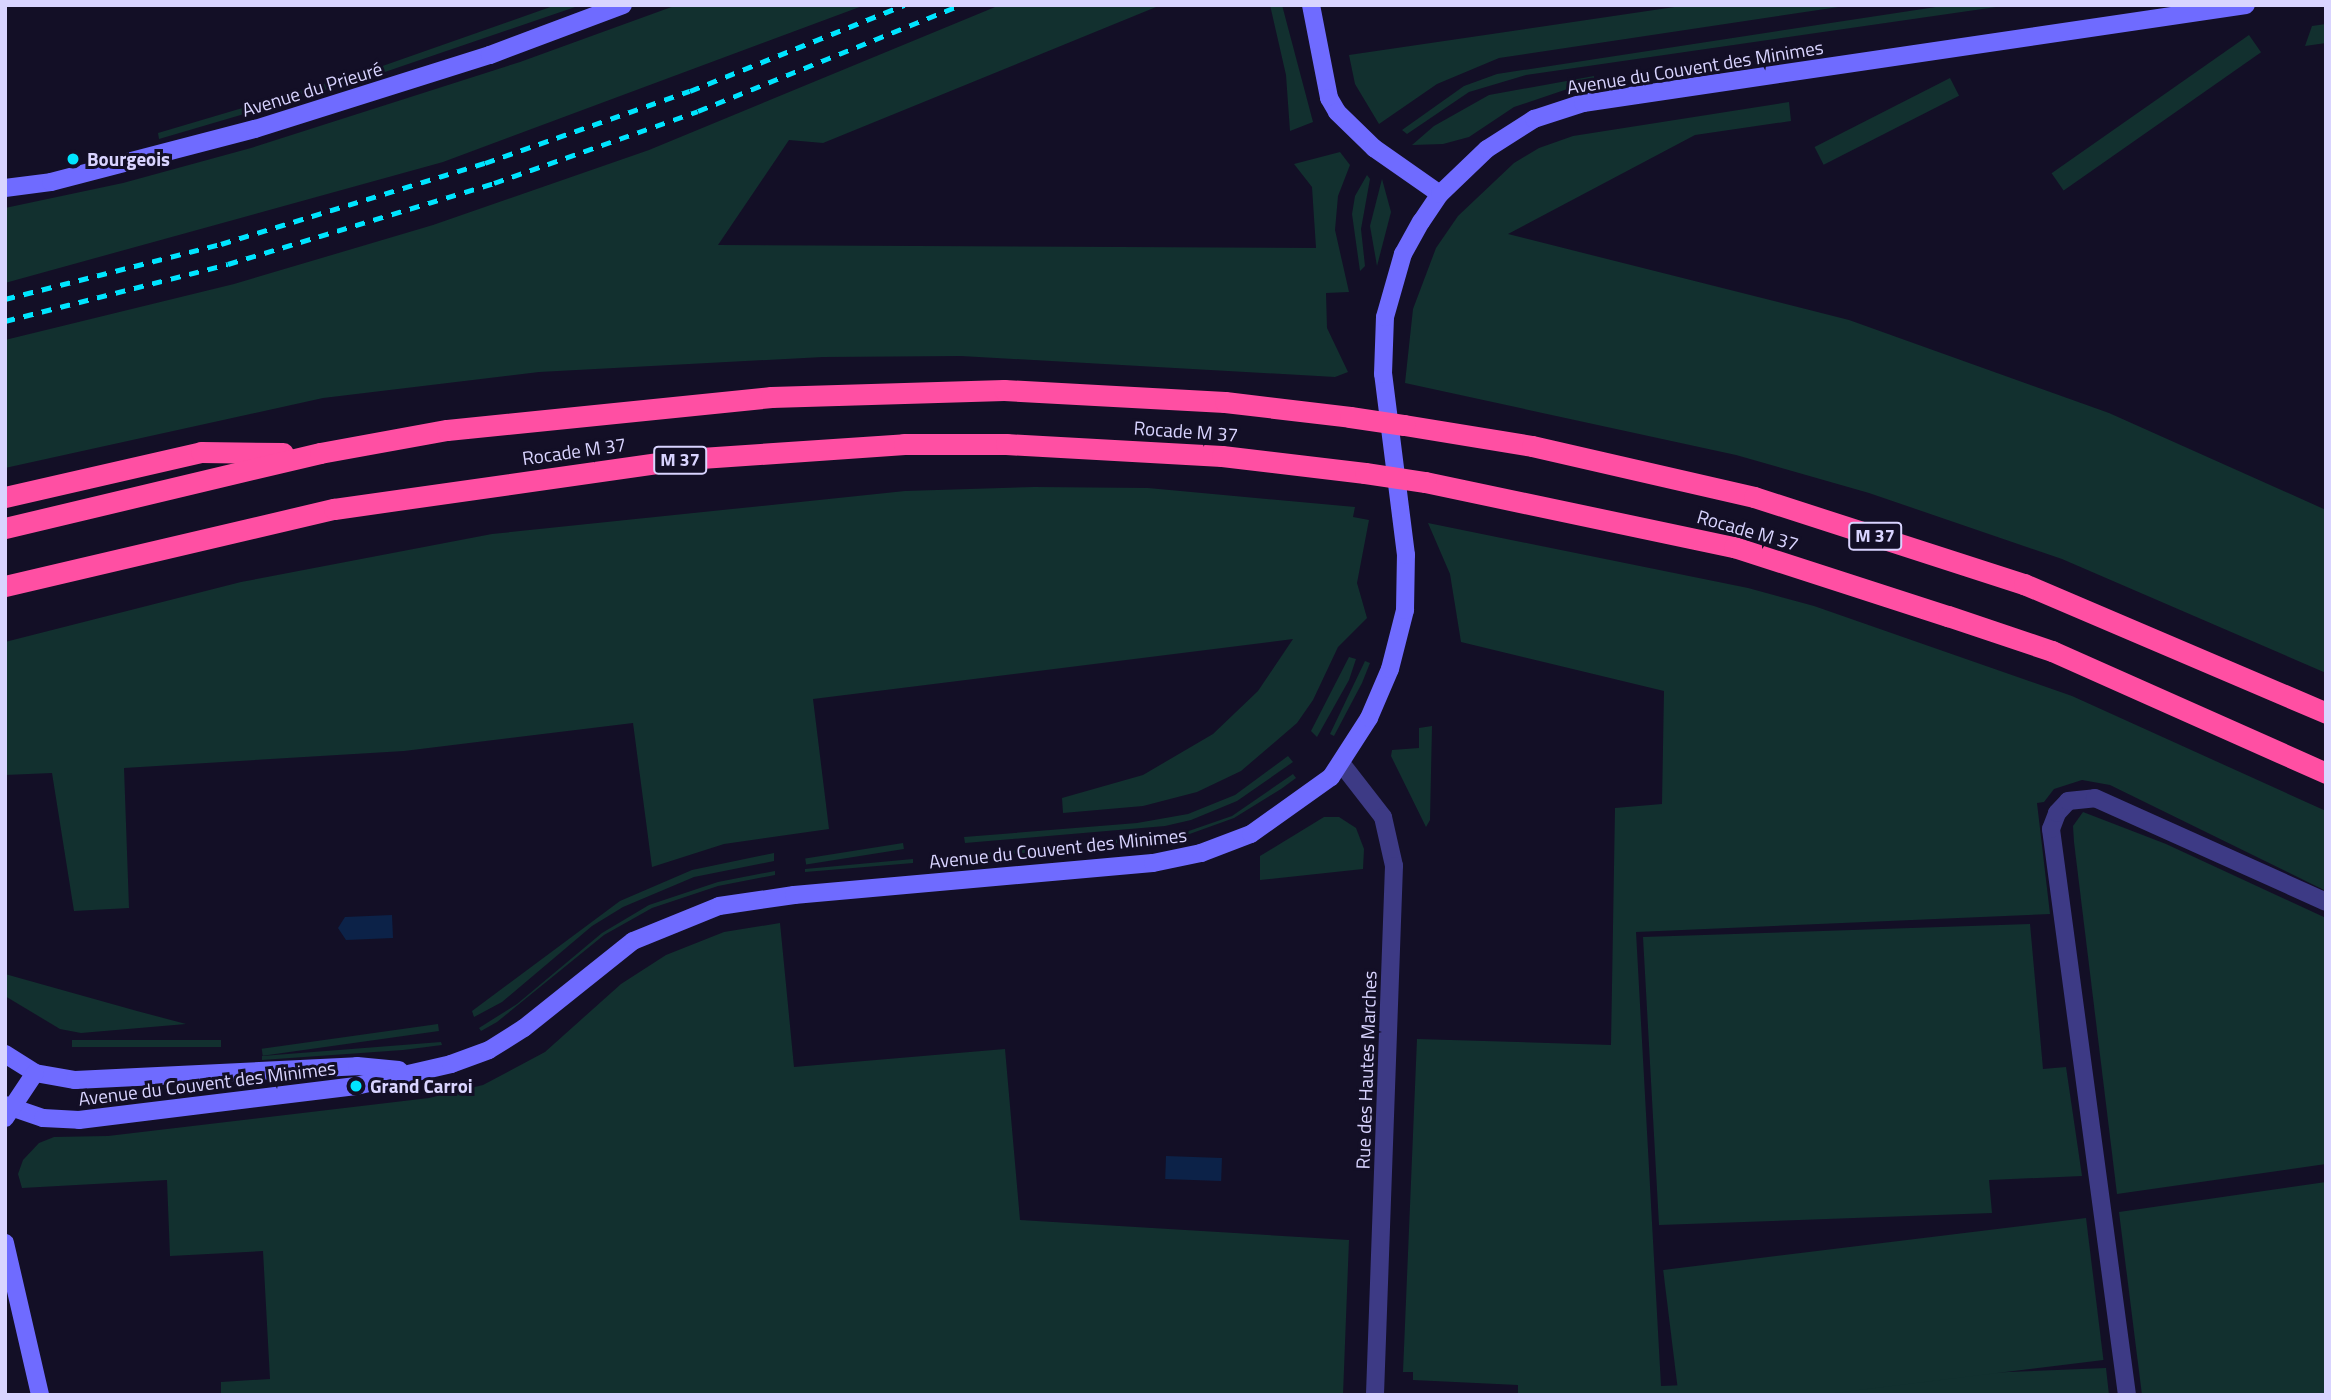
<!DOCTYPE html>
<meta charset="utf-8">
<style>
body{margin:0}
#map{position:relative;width:2331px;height:1400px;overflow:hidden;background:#130f26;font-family:"Titillium Web",sans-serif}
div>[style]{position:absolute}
.green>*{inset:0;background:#12302f;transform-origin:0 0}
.water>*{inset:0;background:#0c2248;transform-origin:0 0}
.street>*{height:18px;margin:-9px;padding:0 9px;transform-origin:9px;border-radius:9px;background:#3d3a85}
.secondary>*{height:18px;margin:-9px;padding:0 9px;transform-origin:9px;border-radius:9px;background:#6f6bff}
.highway>*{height:21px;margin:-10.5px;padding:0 10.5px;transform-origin:10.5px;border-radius:10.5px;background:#ff4fa3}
.rail>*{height:5px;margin-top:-2.5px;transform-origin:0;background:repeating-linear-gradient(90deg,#00e5ff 0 10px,transparent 0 19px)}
.highway-bridge>*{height:21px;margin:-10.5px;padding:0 10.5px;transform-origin:10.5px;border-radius:10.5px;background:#ff4fa3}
.dots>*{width:19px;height:19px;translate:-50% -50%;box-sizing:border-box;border:4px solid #130f26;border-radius:50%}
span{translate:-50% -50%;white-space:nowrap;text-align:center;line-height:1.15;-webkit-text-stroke:6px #130f26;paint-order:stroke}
.shield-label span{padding:2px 5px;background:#130f26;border:2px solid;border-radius:5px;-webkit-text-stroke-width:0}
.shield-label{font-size:18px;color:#d9d4ff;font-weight:700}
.street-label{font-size:19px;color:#d9d4ff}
.poi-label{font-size:19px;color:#d9d4ff;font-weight:700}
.left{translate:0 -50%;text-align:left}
.frame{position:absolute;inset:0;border:7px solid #d9d4ff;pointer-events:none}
</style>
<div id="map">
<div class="green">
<div style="clip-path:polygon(556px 5px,581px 5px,376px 75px,159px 139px,158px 133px,374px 69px)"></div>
<div style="clip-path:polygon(677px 5px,865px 5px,443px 162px,5px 283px,5px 208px,123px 183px,251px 148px,520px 62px)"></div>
<div style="clip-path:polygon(1000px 5px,1161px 5px,823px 143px,789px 140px,718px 245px,1316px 248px,1312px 187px,1294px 164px,1340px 152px,1350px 165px,1338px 196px,1335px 230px,1349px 292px,1326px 293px,1327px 328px,1348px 372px,1335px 377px,961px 356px,823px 357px,539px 372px,323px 398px,5px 468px,5px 340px,234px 284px,433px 225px,649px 150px)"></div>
<div style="clip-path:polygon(1270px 5px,1282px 5px,1313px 122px,1290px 131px,1286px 75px)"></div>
<div style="clip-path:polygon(1688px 5px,1852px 5px,1499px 58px,1437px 84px,1379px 124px,1355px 84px,1349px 55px)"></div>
<div style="clip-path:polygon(1949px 5px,2010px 5px,1526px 75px,1469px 92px,1407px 134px,1402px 130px,1464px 86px,1497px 74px)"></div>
<div style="clip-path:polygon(2326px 24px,2326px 43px,2305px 46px,2312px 26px)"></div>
<div style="left:2249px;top:35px;width:21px;height:241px;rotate:55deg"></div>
<div style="clip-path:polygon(1594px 76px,1594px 80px,1514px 107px,1469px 137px,1443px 144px,1412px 145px,1434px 126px,1489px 95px)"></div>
<div style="left:1950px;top:78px;width:20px;height:152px;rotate:63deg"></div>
<div style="clip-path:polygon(1789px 102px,1791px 121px,1695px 135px,1508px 234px,1849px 320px,2109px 413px,2326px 510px,2326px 673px,2062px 559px,1869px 493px,1736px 455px,1405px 383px,1413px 309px,1436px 248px,1458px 216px,1514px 163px,1539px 148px,1573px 136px)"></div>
<div style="clip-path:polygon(1367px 175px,1370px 179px,1361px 229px,1365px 266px,1360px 271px,1352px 214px,1355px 196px)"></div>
<div style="clip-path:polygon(1382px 179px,1391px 212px,1377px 266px,1370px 226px)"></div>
<div style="clip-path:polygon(1034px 487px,1148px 488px,1355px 507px,1353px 517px,1369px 520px,1357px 583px,1367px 618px,1338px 647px,1313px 700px,1297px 723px,1241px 771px,1197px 792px,1143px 806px,1063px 813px,1062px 798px,1143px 775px,1213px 734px,1258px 691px,1293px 639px,813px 699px,829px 829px,724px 844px,652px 867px,633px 723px,404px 751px,124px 768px,129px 908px,74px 911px,52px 773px,5px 775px,5px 642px,241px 582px,492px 534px,905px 491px)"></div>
<div style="clip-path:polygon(1428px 523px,1748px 588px,1814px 606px,2072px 696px,2326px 811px,2326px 891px,2110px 785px,2082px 780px,2054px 789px,2044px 802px,2037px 803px,2050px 914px,1636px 932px,1661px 1386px,2106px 1368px,2109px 1395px,1518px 1395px,1518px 1385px,1413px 1380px,1413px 1372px,1403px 1372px,1417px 1039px,1611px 1045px,1615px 808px,1662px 804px,1664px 691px,1461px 642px,1450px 574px)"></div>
<div style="clip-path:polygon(1349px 657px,1356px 659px,1349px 680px,1317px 737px,1311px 731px)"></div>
<div style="clip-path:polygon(1365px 661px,1370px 663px,1362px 683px,1334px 736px,1330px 734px)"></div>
<div style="clip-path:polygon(1432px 726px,1430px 820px,1426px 827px,1391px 756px,1392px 750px,1419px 748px,1419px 728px)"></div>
<div style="clip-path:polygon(1288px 756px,1293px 762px,1237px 801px,1191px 820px,1165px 826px,965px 843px,964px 837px,1137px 823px,1188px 814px,1235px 795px)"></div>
<div style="clip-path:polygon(1293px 774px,1296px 778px,1281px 789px,1234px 818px,1184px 836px,965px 859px,965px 855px,1183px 833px,1232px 816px)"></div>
<div style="clip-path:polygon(2083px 812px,2166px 844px,2326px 918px,2326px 1164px,2117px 1194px,2074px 842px,2073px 826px)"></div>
<div style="clip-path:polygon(1324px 817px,1339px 817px,1356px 828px,1364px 849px,1363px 869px,1260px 880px,1260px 856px)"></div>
<div style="left:903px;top:843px;width:6px;height:99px;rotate:81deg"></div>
<div style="clip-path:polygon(774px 853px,774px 861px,694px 877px,623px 907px,592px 926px,502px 1002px,474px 1017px,472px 1011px,620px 901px,692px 870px)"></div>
<div style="clip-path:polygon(913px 859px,913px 863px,805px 872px,805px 869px)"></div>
<div style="clip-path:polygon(775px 871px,775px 875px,718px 886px,652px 908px,604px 935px,497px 1022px,481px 1031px,479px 1028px,517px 1004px,602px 933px,649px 905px,718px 882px)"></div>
<div style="clip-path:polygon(780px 923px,794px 1067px,1005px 1049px,1020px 1220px,1349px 1240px,1343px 1395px,221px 1395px,221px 1382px,270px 1379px,263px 1251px,170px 1256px,167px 1180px,22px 1188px,18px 1174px,23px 1160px,39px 1143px,54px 1137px,108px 1136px,429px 1098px,483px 1085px,545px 1052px,621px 984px,666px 955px,724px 932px)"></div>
<div style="clip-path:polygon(2030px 924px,2043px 1069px,2066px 1067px,2082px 1176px,1989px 1180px,1992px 1213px,1659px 1225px,1643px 937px)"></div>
<div style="clip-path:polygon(5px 974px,137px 1011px,186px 1024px,81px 1033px,60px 1029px,5px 996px)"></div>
<div style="left:438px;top:1024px;width:7px;height:178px;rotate:82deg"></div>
<div style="left:221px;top:1040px;width:7px;height:149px;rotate:90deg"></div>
<div style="clip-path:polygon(441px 1042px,442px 1045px,403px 1050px,262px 1060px,262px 1056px)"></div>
<div style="clip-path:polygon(2326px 1182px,2326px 1395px,2142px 1395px,2119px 1212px)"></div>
<div style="left:2086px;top:1218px;width:143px;height:426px;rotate:83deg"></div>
</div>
<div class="water">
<div style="clip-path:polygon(392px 915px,393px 938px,346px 940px,338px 928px,345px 917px)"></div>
<div style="left:1166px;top:1156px;width:56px;height:23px;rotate:2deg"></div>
</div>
<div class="street">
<div style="left:1341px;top:763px;width:68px;rotate:52.1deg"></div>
<div style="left:1383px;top:817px;width:50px;rotate:77.3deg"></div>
<div style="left:1394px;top:866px;width:529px;rotate:92.06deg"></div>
<div style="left:2127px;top:1395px;width:571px;rotate:-97.65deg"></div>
<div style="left:2051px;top:829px;width:17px;rotate:-69deg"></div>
<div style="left:2057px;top:813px;width:16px;rotate:-47deg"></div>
<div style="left:2068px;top:801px;width:27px;rotate:-6deg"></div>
<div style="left:2095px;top:798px;width:253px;rotate:24.2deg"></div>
</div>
<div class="secondary">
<div style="left:1311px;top:5px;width:95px;rotate:79deg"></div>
<div style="left:1329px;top:98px;width:16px;rotate:60deg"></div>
<div style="left:1337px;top:112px;width:52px;rotate:44.2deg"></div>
<div style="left:1374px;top:148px;width:80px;rotate:34.9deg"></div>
<div style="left:5px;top:188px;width:46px;rotate:-7.4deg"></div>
<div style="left:51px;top:182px;width:211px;rotate:-14.6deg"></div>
<div style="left:255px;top:129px;width:246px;rotate:-17.5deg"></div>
<div style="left:490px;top:55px;width:142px;rotate:-20.6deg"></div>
<div style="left:5px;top:1054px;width:36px;rotate:32deg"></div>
<div style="left:35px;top:1073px;width:41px;rotate:9.9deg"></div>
<div style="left:75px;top:1080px;width:282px;rotate:-2.8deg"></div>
<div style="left:357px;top:1066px;width:42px;rotate:5.4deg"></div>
<div style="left:5px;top:1105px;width:40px;rotate:18.9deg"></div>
<div style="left:43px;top:1118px;width:36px;rotate:3deg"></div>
<div style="left:79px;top:1120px;width:279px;rotate:-7deg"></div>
<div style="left:356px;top:1086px;width:98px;rotate:-13deg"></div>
<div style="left:451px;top:1064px;width:40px;rotate:-20.2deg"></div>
<div style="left:489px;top:1050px;width:41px;rotate:-32.2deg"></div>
<div style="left:524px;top:1028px;width:139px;rotate:-38.6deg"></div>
<div style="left:633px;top:941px;width:93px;rotate:-22.1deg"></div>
<div style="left:719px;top:906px;width:76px;rotate:-8.3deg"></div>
<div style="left:794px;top:895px;width:360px;rotate:-5.1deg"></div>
<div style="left:1153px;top:863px;width:49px;rotate:-11.8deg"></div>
<div style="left:1201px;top:853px;width:53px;rotate:-20.8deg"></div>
<div style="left:1251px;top:834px;width:98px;rotate:-35.5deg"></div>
<div style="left:1331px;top:777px;width:70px;rotate:-57.2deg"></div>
<div style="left:1369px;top:718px;width:53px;rotate:-66.8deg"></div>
<div style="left:1390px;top:669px;width:61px;rotate:-75.7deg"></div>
<div style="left:1405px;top:610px;width:55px;rotate:-89deg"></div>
<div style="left:1406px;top:555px;width:182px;rotate:-97.2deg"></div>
<div style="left:1383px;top:374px;width:57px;rotate:-88deg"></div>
<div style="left:1385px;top:317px;width:66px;rotate:-74.1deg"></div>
<div style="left:1403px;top:254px;width:37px;rotate:-61deg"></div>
<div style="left:1421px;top:222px;width:34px;rotate:-56deg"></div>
<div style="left:1440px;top:194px;width:65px;rotate:-43.8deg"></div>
<div style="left:1487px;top:149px;width:56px;rotate:-32.6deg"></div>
<div style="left:1534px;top:119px;width:52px;rotate:-18.1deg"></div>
<div style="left:1583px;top:103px;width:670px;rotate:-8.41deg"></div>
<div style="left:5px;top:1118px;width:54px;rotate:-56.3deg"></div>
<div style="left:5px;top:1243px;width:156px;rotate:77deg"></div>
</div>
<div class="highway">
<div style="left:1404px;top:425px;width:130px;rotate:9.3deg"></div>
<div style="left:1532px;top:446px;width:228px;rotate:12.9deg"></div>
<div style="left:1754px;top:497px;width:284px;rotate:17.9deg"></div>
<div style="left:2024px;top:584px;width:328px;rotate:23.1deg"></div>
<div style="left:1425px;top:482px;width:316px;rotate:11.9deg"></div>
<div style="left:1734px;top:547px;width:225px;rotate:17.9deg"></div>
<div style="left:1948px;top:616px;width:110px;rotate:18.6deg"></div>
<div style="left:2052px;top:651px;width:300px;rotate:24deg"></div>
<div style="left:5px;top:497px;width:201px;rotate:-12.9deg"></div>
<div style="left:201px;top:452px;width:82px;rotate:0.7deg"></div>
<div style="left:5px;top:528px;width:324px;rotate:-13.4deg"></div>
<div style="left:320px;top:453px;width:129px;rotate:-10.3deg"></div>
<div style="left:447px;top:430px;width:326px;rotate:-5.8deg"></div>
<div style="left:771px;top:397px;width:233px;rotate:-1.7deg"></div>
<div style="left:1004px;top:390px;width:221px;rotate:3.1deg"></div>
<div style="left:1225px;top:402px;width:126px;rotate:6.8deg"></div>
<div style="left:5px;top:586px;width:338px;rotate:-13.2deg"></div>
<div style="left:334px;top:509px;width:356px;rotate:-8.1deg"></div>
<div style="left:686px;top:459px;width:219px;rotate:-3.9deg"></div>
<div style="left:904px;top:444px;width:102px"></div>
<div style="left:1006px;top:444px;width:216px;rotate:3.2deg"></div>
<div style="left:1222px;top:456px;width:144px;rotate:6.8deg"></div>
</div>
<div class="rail">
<div style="left:5px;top:299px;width:223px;rotate:-14.3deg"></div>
<div style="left:221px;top:244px;width:276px;rotate:-17.1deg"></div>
<div style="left:485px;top:163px;width:217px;rotate:-19.4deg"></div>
<div style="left:690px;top:91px;width:231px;rotate:-21.9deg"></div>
<div style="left:5px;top:321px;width:230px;rotate:-14.3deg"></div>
<div style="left:228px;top:264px;width:278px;rotate:-16.9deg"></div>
<div style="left:494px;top:183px;width:216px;rotate:-19.4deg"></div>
<div style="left:698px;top:111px;width:283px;rotate:-22deg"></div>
</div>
<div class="highway-bridge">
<div style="left:1350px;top:417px;width:55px;rotate:8.4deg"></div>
<div style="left:1365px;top:473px;width:61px;rotate:8.5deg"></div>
</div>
<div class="dots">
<div style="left:73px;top:159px;background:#00e5ff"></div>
<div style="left:356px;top:1086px;background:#00e5ff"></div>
</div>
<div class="shield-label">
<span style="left:680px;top:460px">M 37</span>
<span style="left:1875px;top:536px">M 37</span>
</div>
<div class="street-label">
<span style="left:1695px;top:67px;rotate:-9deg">Avenue du Couvent des Minimes</span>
<span style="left:312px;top:89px;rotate:-17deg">Avenue du Prieuré</span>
<span style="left:1186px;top:431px;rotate:4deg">Rocade M 37</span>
<span style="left:574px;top:451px;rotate:-8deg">Rocade M 37</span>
<span style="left:1748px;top:530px;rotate:16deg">Rocade M 37</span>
<span style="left:1058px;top:848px;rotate:-6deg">Avenue du Couvent des Minimes</span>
<span style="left:1366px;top:1070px;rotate:-88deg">Rue des Hautes Marches</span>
<span style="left:207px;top:1083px;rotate:-7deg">Avenue du Couvent des Minimes</span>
</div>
<div class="poi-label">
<span class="left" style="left:87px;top:159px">Bourgeois</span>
<span class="left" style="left:370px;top:1086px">Grand Carroi</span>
</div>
<div class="frame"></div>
</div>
